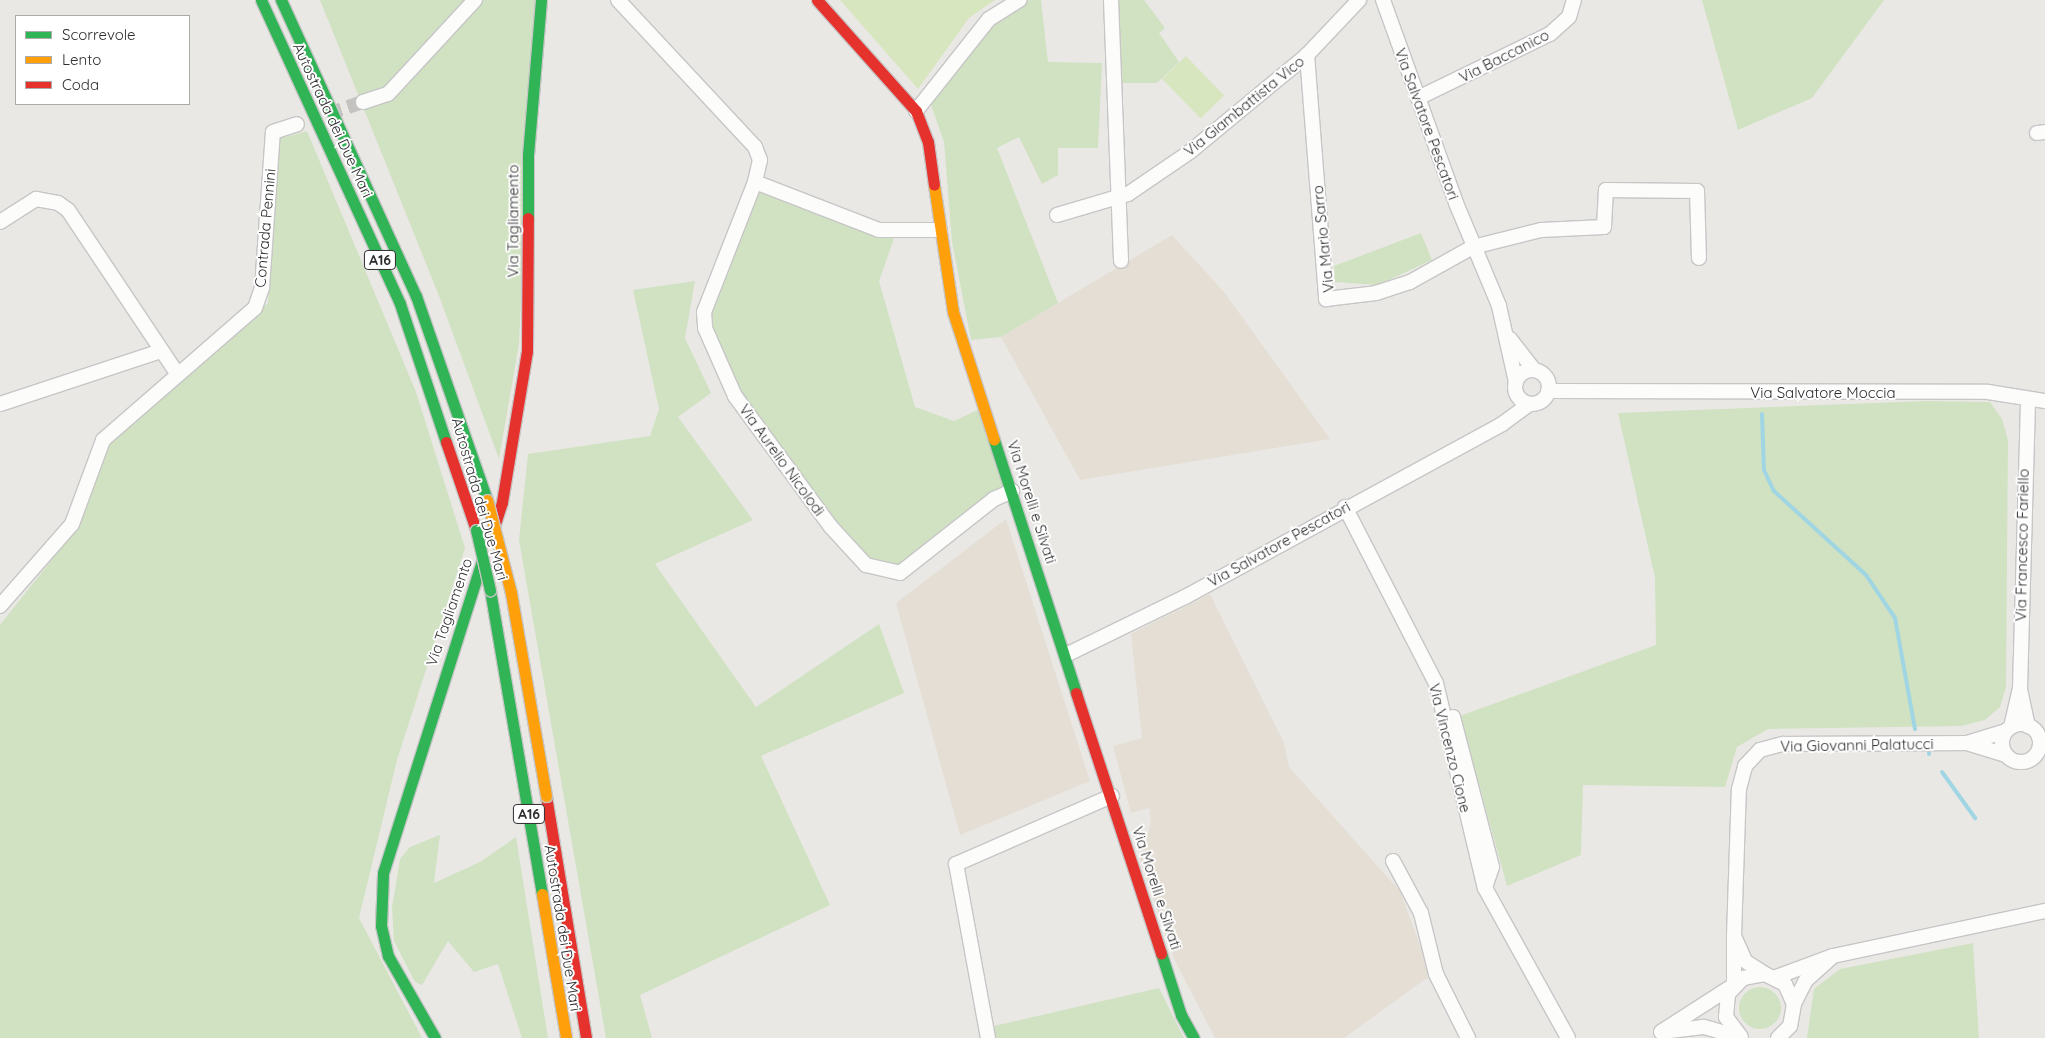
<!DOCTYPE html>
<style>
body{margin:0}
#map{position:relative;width:2045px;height:1038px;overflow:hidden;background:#eae8e5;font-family:Quicksand,sans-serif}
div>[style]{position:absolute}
.education>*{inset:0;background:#e4ded4}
.green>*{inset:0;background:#d0e2c1}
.round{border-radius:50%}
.pitch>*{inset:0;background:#d8e6c0;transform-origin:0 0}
.stream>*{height:4px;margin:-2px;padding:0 2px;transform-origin:2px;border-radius:2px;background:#a0d5e4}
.street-tunnel>*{height:14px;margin-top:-7px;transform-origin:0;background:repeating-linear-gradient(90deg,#c4c3c0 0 14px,transparent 0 21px)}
.roads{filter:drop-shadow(1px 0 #c7c6c7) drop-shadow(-1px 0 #c7c6c7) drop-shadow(0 1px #c7c6c7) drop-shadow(0 -1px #c7c6c7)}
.street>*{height:14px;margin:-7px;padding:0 7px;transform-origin:7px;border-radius:7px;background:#fcfcfb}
.street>.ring{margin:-7px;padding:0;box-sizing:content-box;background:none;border:14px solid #fcfcfb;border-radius:50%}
.fast>*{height:11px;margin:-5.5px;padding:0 5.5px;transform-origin:5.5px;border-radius:5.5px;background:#30b455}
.slow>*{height:11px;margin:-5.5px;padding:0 5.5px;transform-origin:5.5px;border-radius:5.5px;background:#ff9f0a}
.jam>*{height:11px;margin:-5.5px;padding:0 5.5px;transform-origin:5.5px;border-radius:5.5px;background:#e5322d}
.bridges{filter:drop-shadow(1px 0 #c6c5c3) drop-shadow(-1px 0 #c6c5c3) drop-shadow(0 1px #c6c5c3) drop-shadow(0 -1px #c6c5c3)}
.fast-bridge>*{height:11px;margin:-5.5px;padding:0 5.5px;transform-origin:5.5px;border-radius:5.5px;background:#30b455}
.slow-bridge>*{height:11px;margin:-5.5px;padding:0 5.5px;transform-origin:5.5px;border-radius:5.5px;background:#ff9f0a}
span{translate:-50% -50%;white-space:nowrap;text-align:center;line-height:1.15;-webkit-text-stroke:4px #fff;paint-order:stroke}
.shield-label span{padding:1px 4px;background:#fff;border:1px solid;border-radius:4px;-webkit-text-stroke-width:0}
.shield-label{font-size:14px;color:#2d2d2d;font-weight:700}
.street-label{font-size:15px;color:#2d2d2d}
.legend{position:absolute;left:15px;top:15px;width:175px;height:90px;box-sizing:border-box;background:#fff;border:1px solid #ababab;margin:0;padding:6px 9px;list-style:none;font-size:15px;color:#2d2d2d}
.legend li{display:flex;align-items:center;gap:10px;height:25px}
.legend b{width:25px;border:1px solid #ababab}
</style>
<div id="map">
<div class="education">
<div style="clip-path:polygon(1172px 235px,1224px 292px,1330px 439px,1080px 480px,1001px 337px)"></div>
<div style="clip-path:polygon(1006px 519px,1090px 781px,960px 835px,896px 603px)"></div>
<div style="clip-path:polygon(1210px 594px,1284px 743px,1289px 767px,1400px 891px,1431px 975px,1344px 1038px,1215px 1038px,1175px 961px,1140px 860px,1151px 822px,1149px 808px,1131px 813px,1113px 746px,1142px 738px,1131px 634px)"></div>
</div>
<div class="green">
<div style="clip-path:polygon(320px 0,535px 0,519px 344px,499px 459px,439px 296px)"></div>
<div style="clip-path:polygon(1029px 0,1041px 0,1048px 62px,1102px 63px,1098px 148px,1058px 148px,1058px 175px,1042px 184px,1019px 137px,997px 148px,1058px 303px,1001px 337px,971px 340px,952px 242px,944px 142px,930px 102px,992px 21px)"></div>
<div style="clip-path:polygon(1118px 0,1144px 0,1165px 28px,1159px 33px,1179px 62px,1157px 83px,1120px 83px)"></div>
<div style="clip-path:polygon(1702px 0,1884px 0,1812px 98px,1738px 130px)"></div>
<div style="clip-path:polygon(307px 131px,416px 392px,465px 548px,397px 760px,359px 918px,422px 1038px,0 1038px,0 625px,77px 528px,108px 443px,268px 303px,278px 139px)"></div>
<div style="clip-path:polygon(755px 182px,897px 230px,879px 281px,915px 407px,954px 421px,984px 407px,1012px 491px,900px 573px,866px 565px,735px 396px,705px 328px)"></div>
<div style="clip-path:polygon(1421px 233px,1432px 260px,1378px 285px,1335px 282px,1334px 266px)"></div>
<div style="clip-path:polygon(695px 281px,685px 338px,711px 393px,678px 417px,753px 520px,655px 564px,756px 707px,879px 624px,904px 693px,761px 756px,830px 905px,640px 995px,652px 1038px,606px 1038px,519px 540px,528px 454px,650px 436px,659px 409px,633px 290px)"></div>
<div style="clip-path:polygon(1926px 401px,1990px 402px,2002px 419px,2008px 440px,2006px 687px,2000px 707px,1985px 720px,1962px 726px,1768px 729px,1737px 747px,1725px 787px,1583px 785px,1581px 855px,1507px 886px,1460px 716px,1656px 645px,1655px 578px,1618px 413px)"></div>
<div style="clip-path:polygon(440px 835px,434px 883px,480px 862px,516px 837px,548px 1038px,522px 1038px,498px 964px,474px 972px,448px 941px,422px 985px,415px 982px,394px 941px,392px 908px,400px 859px,410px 847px)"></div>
<div style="clip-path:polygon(1973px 943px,1979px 1038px,1807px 1038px,1814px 989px,1840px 969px)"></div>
<div class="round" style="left:1739px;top:987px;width:42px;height:42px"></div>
<div style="clip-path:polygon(1159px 988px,1184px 1038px,996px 1038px,994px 1026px)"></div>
</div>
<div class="pitch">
<div style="clip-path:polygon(840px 0,995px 0,969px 18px,918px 89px)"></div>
<div style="left:1186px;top:56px;width:55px;height:33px;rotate:46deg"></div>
</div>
<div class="stream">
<div style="left:1762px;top:414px;width:56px;rotate:88deg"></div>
<div style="left:1764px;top:470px;width:23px;rotate:65deg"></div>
<div style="left:1774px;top:491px;width:125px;rotate:42.4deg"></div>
<div style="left:1866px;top:575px;width:52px;rotate:56deg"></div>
<div style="left:1895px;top:618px;width:113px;rotate:79.8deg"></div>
<div style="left:1929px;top:753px;width:1px;rotate:90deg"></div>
<div style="left:1942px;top:772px;width:57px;rotate:54.3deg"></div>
</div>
<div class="street-tunnel">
<div style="left:328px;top:114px;width:37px;rotate:-19deg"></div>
</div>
<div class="roads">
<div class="street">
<div style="left:618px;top:0;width:201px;rotate:47deg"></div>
<div style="left:755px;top:147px;width:14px;rotate:69deg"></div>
<div style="left:760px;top:160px;width:23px;rotate:103deg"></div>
<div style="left:755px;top:182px;width:133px;rotate:21.2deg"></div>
<div style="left:879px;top:230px;width:61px"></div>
<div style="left:1111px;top:0;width:261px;rotate:87.8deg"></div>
<div style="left:1383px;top:0;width:216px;rotate:70.2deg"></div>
<div style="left:1456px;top:203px;width:112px;rotate:67.3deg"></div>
<div style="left:1499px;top:306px;width:78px;rotate:77.4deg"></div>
<div style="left:1307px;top:55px;width:245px;rotate:85.5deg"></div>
<div style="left:1326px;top:299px;width:50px;rotate:-6.8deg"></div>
<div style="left:1376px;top:293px;width:36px;rotate:-18deg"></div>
<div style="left:1410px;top:282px;width:72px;rotate:-29.1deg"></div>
<div style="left:1473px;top:247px;width:70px;rotate:-14deg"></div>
<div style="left:1541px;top:230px;width:63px;rotate:-2.7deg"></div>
<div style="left:1604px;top:227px;width:37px;rotate:-87deg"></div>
<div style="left:1606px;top:190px;width:91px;rotate:0.6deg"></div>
<div style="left:1697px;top:191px;width:67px;rotate:88.3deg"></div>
<div style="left:1418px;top:98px;width:147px;rotate:-25.9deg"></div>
<div style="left:1550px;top:34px;width:25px;rotate:-42deg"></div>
<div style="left:1569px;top:17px;width:18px;rotate:-74deg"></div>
<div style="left:363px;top:102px;width:26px;rotate:-18deg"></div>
<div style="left:388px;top:94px;width:128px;rotate:-47.2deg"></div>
<div style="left:916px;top:111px;width:117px;rotate:-51.6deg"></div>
<div style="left:989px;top:19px;width:36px;rotate:-32deg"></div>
<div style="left:2037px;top:133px;width:8px;rotate:-7deg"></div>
<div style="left:755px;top:182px;width:140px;rotate:111.4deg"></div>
<div style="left:704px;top:312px;width:16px;rotate:86deg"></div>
<div style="left:705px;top:328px;width:74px;rotate:66.2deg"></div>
<div style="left:735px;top:396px;width:162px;rotate:53.8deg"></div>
<div style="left:831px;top:527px;width:52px;rotate:47.4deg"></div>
<div style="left:866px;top:565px;width:35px;rotate:13deg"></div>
<div style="left:900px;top:573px;width:120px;rotate:-38.2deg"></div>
<div style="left:994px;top:499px;width:20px;rotate:-24deg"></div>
<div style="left:1057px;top:215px;width:74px;rotate:-16.5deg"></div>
<div style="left:1128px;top:194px;width:76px;rotate:-34.3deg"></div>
<div style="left:1191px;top:151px;width:151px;rotate:-39.6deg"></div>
<div style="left:1307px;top:55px;width:76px;rotate:-46.6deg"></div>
<div style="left:0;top:222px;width:43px;rotate:-32.6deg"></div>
<div style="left:36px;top:199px;width:22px;rotate:10deg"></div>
<div style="left:58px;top:203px;width:12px;rotate:35deg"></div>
<div style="left:68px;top:210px;width:198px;rotate:56.3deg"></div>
<div style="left:1510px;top:339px;width:39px;rotate:52deg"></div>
<div class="ring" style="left:1515px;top:370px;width:20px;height:20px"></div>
<div style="left:1548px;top:391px;width:440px;rotate:0.1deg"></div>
<div style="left:1988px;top:392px;width:58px;rotate:9deg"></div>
<div style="left:0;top:404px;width:169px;rotate:-18.2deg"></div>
<div style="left:1345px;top:507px;width:198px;rotate:62.7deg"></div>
<div style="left:1436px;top:683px;width:211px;rotate:76.6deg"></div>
<div style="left:1485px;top:888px;width:171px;rotate:61deg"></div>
<div style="left:0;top:606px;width:109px;rotate:-48.7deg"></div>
<div style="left:72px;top:524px;width:90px;rotate:-69.7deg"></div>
<div style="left:103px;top:440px;width:201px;rotate:-41deg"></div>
<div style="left:255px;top:308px;width:21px;rotate:-71deg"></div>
<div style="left:262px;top:288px;width:156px;rotate:-86deg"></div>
<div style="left:273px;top:132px;width:25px;rotate:-18deg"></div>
<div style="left:1066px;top:655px;width:132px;rotate:-26deg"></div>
<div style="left:1185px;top:597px;width:361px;rotate:-28.6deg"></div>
<div style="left:1502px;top:424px;width:34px;rotate:-36deg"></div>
<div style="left:2020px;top:689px;width:288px;rotate:-88.4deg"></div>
<div style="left:1453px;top:717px;width:155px;rotate:75.4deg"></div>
<div style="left:1492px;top:867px;width:21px;rotate:109deg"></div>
<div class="ring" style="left:2002px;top:724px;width:24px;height:24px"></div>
<div style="left:2011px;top:727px;width:39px;rotate:-77deg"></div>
<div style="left:2020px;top:689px;width:38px;rotate:78deg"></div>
<div style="left:2006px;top:755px;width:41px;rotate:-162.9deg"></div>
<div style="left:1967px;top:743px;width:41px;rotate:-17.1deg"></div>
<div style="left:1393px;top:861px;width:59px;rotate:61.7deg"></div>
<div style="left:1421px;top:913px;width:63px;rotate:76.2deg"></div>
<div style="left:1436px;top:974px;width:72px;rotate:63.4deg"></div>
<div style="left:1734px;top:936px;width:147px;rotate:-88.1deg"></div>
<div style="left:1739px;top:789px;width:24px;rotate:-75deg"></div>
<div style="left:1745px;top:766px;width:22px;rotate:-47deg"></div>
<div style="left:1760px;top:750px;width:24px;rotate:-15deg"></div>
<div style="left:1783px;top:744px;width:184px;rotate:-0.3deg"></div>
<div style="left:1833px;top:956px;width:217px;rotate:-12deg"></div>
<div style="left:1776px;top:977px;width:61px;rotate:-20.2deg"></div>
<div style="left:1833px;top:956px;width:36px;rotate:138deg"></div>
<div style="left:1806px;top:980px;width:27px;rotate:117deg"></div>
<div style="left:1739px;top:1037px;width:37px;rotate:-164deg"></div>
<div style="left:1703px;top:1027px;width:42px;rotate:173.2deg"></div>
<div style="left:1661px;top:1032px;width:87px;rotate:-32.8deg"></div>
<div style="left:1734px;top:985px;width:49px;rotate:-90deg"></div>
<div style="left:1734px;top:936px;width:27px;rotate:66deg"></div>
<div style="left:1745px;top:961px;width:24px;rotate:33deg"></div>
<div style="left:1741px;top:1037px;width:25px;rotate:-127deg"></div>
<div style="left:1726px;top:1017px;width:23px;rotate:-85deg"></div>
<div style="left:1728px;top:994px;width:22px;rotate:-47deg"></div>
<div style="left:1743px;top:978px;width:22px;rotate:-10deg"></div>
<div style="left:1765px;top:974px;width:22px;rotate:27deg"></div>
<div style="left:1785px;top:984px;width:22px;rotate:66deg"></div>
<div style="left:1794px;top:1004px;width:22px;rotate:100deg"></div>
<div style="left:1790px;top:1026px;width:17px;rotate:135deg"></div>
<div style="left:988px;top:1038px;width:177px;rotate:-100.4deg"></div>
<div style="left:956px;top:864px;width:170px;rotate:-23.6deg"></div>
</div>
<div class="fast">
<div style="left:261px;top:0;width:334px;rotate:65.4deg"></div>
<div style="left:400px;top:304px;width:145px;rotate:71.6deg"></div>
<div style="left:281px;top:0;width:325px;rotate:65.5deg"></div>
<div style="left:416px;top:296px;width:216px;rotate:70.8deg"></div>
<div style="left:528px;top:218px;width:63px;rotate:-90deg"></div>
<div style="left:528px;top:155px;width:156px;rotate:-85.2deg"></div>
<div style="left:994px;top:440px;width:266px;rotate:72deg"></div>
<div style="left:490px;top:590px;width:308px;rotate:80.3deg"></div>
<div style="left:1161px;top:953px;width:65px;rotate:72.1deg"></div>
<div style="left:1181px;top:1015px;width:26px;rotate:61deg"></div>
<div style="left:435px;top:1038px;width:95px;rotate:-119.8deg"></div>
<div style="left:388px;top:956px;width:31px;rotate:-103deg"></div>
<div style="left:381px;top:926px;width:53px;rotate:-87.8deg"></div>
<div style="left:383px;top:873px;width:330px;rotate:-72.4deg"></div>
</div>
<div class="slow">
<div style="left:934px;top:185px;width:128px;rotate:81.5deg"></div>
<div style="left:953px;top:312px;width:134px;rotate:72.2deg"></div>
<div style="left:542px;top:894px;width:146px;rotate:80.5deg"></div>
</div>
<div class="jam">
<div style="left:817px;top:0;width:149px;rotate:48.3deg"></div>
<div style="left:916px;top:111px;width:33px;rotate:69deg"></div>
<div style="left:928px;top:142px;width:43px;rotate:82.1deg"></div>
<div style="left:446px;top:442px;width:93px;rotate:71.2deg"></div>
<div style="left:493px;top:530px;width:29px;rotate:-72deg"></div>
<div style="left:502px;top:502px;width:153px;rotate:-80.6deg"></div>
<div style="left:527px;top:351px;width:133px;rotate:-89.6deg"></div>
<div style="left:1076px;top:693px;width:274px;rotate:71.9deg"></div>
<div style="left:546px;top:796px;width:245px;rotate:80.6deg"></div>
</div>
</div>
<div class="bridges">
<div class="fast-bridge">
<div style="left:476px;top:530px;width:62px;rotate:76.9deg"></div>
</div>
<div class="slow-bridge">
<div style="left:487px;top:500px;width:96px;rotate:75.5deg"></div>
<div style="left:511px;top:593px;width:206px;rotate:80.2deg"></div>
</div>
</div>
<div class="shield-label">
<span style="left:380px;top:260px">A16</span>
<span style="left:529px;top:814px">A16</span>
</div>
<div class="street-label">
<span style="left:1504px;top:56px;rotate:-27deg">Via Baccanico</span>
<span style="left:1244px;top:106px;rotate:-39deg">Via Giambattista Vico</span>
<span style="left:333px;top:120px;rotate:65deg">Autostrada dei Due Mari</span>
<span style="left:1427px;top:124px;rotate:70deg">Via Salvatore Pescatori</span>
<span style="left:513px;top:221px;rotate:-90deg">Via Tagliamento</span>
<span style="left:265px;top:228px;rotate:-85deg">Contrada Pennini</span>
<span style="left:1323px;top:239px;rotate:-96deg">Via Mario Sarro</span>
<span style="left:1823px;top:393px">Via Salvatore Moccia</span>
<span style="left:782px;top:460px;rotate:54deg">Via Aurelio Nicolodi</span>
<span style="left:480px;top:499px;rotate:74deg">Autostrada dei Due Mari</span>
<span style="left:1032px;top:502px;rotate:72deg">Via Morelli e Silvati</span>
<span style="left:1279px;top:544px;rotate:-29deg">Via Salvatore Pescatori</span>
<span style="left:2022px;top:545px;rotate:-89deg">Via Francesco Fariello</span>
<span style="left:449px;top:612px;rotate:-71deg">Via Tagliamento</span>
<span style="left:1857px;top:745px;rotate:-1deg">Via Giovanni Palatucci</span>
<span style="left:1450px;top:748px;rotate:76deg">Via Vincenzo Cione</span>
<span style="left:1157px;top:888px;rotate:72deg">Via Morelli e Silvati</span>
<span style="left:563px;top:928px;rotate:81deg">Autostrada dei Due Mari</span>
</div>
<ul class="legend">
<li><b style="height:6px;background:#30b455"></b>Scorrevole</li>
<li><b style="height:6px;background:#ff9f0a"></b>Lento</li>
<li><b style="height:6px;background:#e5322d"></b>Coda</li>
</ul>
</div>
